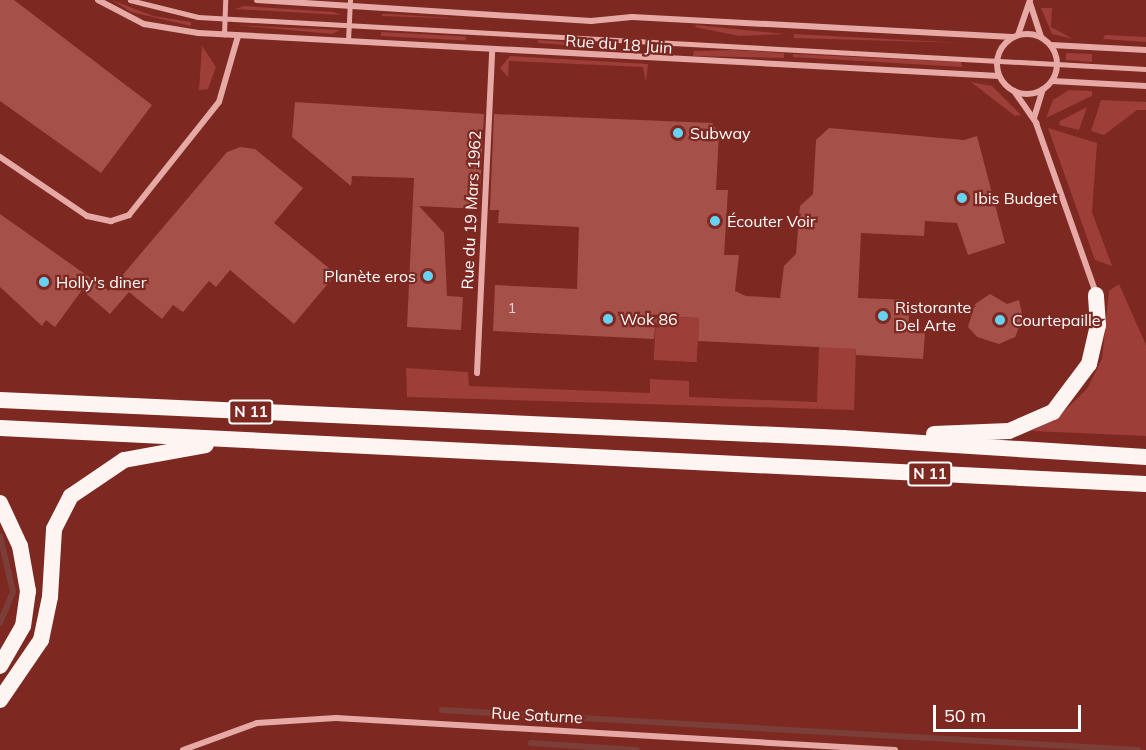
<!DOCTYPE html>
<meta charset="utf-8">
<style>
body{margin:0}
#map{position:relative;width:1146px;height:750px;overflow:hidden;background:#7d2821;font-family:Mulish,sans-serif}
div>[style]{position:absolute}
.green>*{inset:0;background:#9d3e38;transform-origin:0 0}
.stream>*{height:6px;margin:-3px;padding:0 3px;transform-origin:3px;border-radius:3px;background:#7c3e38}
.building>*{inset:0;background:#a6504a}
.service>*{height:4.5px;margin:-2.25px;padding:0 2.25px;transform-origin:2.25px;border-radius:2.25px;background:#e6a9a5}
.minor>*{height:6px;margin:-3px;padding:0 3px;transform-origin:3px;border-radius:3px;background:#e6a9a5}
.minor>.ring{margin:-3px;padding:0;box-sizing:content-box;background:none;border:6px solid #e6a9a5;border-radius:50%}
.trunk>*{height:16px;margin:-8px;padding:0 8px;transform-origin:8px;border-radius:8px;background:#fef4f2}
.dots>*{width:16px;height:16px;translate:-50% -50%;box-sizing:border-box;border:3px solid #7d2821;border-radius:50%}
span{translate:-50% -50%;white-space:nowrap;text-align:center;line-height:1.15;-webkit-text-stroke:4.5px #7d2821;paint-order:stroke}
.number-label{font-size:14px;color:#e9d3d2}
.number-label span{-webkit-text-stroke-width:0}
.shield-label span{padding:2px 4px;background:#7d2821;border:2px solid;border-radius:4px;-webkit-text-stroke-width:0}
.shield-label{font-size:15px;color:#fff;font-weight:700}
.street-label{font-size:16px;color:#fff}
.poi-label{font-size:16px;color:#fff}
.left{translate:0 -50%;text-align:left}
.right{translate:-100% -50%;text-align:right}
.scale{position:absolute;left:933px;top:705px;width:148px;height:27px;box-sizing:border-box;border:3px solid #fff;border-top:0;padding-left:8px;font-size:18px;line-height:21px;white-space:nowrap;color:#fff;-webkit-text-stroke:4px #7d2821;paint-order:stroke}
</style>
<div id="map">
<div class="green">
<div style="clip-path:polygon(112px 0,153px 16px,191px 22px,191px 26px,131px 12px)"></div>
<div style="clip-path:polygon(244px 6px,334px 12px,341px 15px,235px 9px)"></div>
<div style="clip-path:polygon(1041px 8px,1052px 8px,1051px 27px,1073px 39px,1052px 34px)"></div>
<div style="clip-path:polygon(382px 14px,391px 14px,467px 19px,382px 16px)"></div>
<div style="clip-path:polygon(234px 25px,340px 30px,332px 34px)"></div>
<div style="clip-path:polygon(695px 27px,696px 25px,785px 34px,739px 36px)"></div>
<div style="left:381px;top:32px;width:85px;height:4px;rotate:3deg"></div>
<div style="clip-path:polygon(794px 34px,963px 43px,794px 38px)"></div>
<div style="clip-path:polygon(1105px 35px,1146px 37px,1146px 42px,1103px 39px)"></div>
<div style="left:538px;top:40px;width:48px;height:3px;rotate:4deg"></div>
<div style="clip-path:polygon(202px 46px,216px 67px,208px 89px,199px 90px)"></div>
<div style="clip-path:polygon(733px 50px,784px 53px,784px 58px,693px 56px,694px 51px)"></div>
<div style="clip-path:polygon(1066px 53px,1092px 54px,1092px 62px,1066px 60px)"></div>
<div style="clip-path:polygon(793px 54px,961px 62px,962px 67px,793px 57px)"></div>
<div style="clip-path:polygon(510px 56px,648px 64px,646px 82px,643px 67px,509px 61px,508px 77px,500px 68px)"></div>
<div style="clip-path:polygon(971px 82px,992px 86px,1021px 115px,1015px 116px)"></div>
<div style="clip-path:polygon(1069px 90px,1092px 91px,1092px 96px,1046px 118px,1053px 100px)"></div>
<div style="clip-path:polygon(1101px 100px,1146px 102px,1146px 110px,1137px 110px,1104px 135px,1091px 131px)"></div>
<div style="clip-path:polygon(1087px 107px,1079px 130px,1059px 125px,1060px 121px)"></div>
<div style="clip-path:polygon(1048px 128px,1097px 143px,1092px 212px,1112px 266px,1095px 260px)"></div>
<div style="clip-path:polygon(1119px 284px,1146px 345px,1146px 436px,1032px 431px,1060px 415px,1087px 389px,1102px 359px,1109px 291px)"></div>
<div style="left:656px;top:316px;width:43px;height:44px;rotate:3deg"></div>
<div style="clip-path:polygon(819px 346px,856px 349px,854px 410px,407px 397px,406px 368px,468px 372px,469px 386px,650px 393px,650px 379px,689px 381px,689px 397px,817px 402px)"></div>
</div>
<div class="stream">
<div style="left:0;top:536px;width:57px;rotate:76.9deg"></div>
<div style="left:13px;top:592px;width:33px;rotate:113deg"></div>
<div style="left:442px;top:710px;width:697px;rotate:3.29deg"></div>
<div style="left:531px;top:743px;width:106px;rotate:3.8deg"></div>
</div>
<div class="building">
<div style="clip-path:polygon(0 0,14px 0,152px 105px,101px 173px,0 101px)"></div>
<div style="clip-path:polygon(295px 102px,484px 114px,479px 209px,419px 206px,444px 233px,447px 296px,463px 297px,461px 330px,407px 327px,414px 178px,352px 176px,351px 186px,292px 137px)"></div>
<div style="clip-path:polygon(494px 114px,712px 123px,719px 133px,716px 190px,728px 190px,724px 255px,739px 255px,735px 291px,746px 296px,780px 298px,784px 266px,796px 254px,800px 206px,813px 194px,816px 140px,829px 128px,964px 140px,977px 136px,1005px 243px,968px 255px,957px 223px,925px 221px,924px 236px,861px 233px,858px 298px,910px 300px,908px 332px,925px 333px,923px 359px,856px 355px,856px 349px,698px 341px,699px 318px,656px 316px,654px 339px,493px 331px,495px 285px,577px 289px,579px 227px,498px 223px,499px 210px,490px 210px)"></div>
<div style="clip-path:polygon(240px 147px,255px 149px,303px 188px,274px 223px,336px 274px,294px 324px,230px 270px,216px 287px,209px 281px,183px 312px,173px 305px,162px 319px,129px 292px,110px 314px,82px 290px,55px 327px,46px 320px,42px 326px,0 287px,0 214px,109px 291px,227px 152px)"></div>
<div style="clip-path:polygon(990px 294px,1007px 304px,1019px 300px,1023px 318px,1015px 337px,999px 344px,977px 337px,968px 327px,975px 304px)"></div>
</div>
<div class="service">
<div style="left:130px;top:0;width:70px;rotate:14deg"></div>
<div style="left:198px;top:17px;width:949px;rotate:3.14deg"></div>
<div style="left:224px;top:35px;width:35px;rotate:-88deg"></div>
<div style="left:348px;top:41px;width:41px;rotate:-87.2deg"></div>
</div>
<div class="minor">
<div style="left:98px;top:0;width:52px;rotate:27.6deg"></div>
<div style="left:144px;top:24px;width:55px;rotate:9.5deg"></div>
<div style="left:198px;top:33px;width:802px;rotate:3.07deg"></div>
<div style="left:257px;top:0;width:335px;rotate:3.6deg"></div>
<div style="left:591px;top:21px;width:41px;rotate:-5.6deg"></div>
<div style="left:632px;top:17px;width:381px;rotate:3deg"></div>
<div style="left:1030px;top:3px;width:36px;rotate:72deg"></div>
<div class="ring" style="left:997px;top:34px;width:54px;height:54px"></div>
<div style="left:1018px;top:35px;width:37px;rotate:-71deg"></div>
<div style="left:1051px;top:45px;width:95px;rotate:3deg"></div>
<div style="left:1052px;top:81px;width:94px;rotate:3deg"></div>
<div style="left:1014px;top:91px;width:39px;rotate:55deg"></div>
<div style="left:1036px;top:123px;width:180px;rotate:70.6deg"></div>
<div style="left:1034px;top:118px;width:30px;rotate:-73deg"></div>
<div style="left:0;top:157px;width:105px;rotate:34.1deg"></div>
<div style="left:87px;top:216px;width:25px;rotate:12deg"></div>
<div style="left:111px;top:221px;width:19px;rotate:-18deg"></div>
<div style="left:129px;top:215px;width:144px;rotate:-51.5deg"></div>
<div style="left:219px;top:102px;width:69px;rotate:-73.9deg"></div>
<div style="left:477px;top:373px;width:323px;rotate:-87.3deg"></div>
<div style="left:183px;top:750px;width:79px;rotate:-20deg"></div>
<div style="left:257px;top:723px;width:79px;rotate:-3.6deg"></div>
<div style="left:336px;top:718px;width:560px;rotate:3.28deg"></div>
</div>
<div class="trunk">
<div style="left:0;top:400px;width:844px;rotate:2.58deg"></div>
<div style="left:843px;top:438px;width:304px;rotate:3.6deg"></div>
<div style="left:0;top:428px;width:1147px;rotate:2.8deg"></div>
<div style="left:934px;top:434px;width:75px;rotate:-2.3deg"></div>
<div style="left:1009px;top:431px;width:48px;rotate:-23.4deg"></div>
<div style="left:1053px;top:412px;width:60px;rotate:-53.1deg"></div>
<div style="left:1089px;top:364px;width:40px;rotate:-77deg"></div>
<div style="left:1098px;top:325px;width:30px;rotate:-94deg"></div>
<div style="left:0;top:503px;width:47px;rotate:65.1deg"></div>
<div style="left:20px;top:546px;width:46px;rotate:79.9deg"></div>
<div style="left:28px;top:591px;width:35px;rotate:98deg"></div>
<div style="left:23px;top:626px;width:46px;rotate:119.9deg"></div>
<div style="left:0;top:700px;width:73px;rotate:-55.7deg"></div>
<div style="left:41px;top:640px;width:44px;rotate:-78.2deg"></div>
<div style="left:50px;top:597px;width:68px;rotate:-86.6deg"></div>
<div style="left:54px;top:529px;width:37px;rotate:-63deg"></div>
<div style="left:71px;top:496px;width:64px;rotate:-34.2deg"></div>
<div style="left:124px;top:460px;width:83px;rotate:-10.4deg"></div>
</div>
<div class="dots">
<div style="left:678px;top:133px;background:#66d3f3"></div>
<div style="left:962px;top:198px;background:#66d3f3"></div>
<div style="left:715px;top:221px;background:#66d3f3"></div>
<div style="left:428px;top:276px;background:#66d3f3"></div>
<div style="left:44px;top:282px;background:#66d3f3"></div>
<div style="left:883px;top:316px;background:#66d3f3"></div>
<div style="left:608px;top:319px;background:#66d3f3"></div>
<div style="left:1000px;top:320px;background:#66d3f3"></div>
</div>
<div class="number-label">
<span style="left:512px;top:308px">1</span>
</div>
<div class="shield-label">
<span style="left:251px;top:412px">N 11</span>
<span style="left:930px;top:474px">N 11</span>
</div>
<div class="street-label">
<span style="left:619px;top:44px;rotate:4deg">Rue du 18 Juin</span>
<span style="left:471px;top:210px;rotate:-87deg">Rue du 19 Mars 1962</span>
<span style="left:537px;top:715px;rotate:3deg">Rue Saturne</span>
</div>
<div class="poi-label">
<span class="left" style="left:690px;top:133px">Subway</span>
<span class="left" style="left:974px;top:198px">Ibis Budget</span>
<span class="left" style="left:727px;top:221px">Écouter Voir</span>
<span class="right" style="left:416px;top:276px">Planète eros</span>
<span class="left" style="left:56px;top:282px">Holly's diner</span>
<span class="left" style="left:895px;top:316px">Ristorante<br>Del Arte</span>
<span class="left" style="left:620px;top:319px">Wok 86</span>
<span class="left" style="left:1012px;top:320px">Courtepaille</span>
</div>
<div class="scale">50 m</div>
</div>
